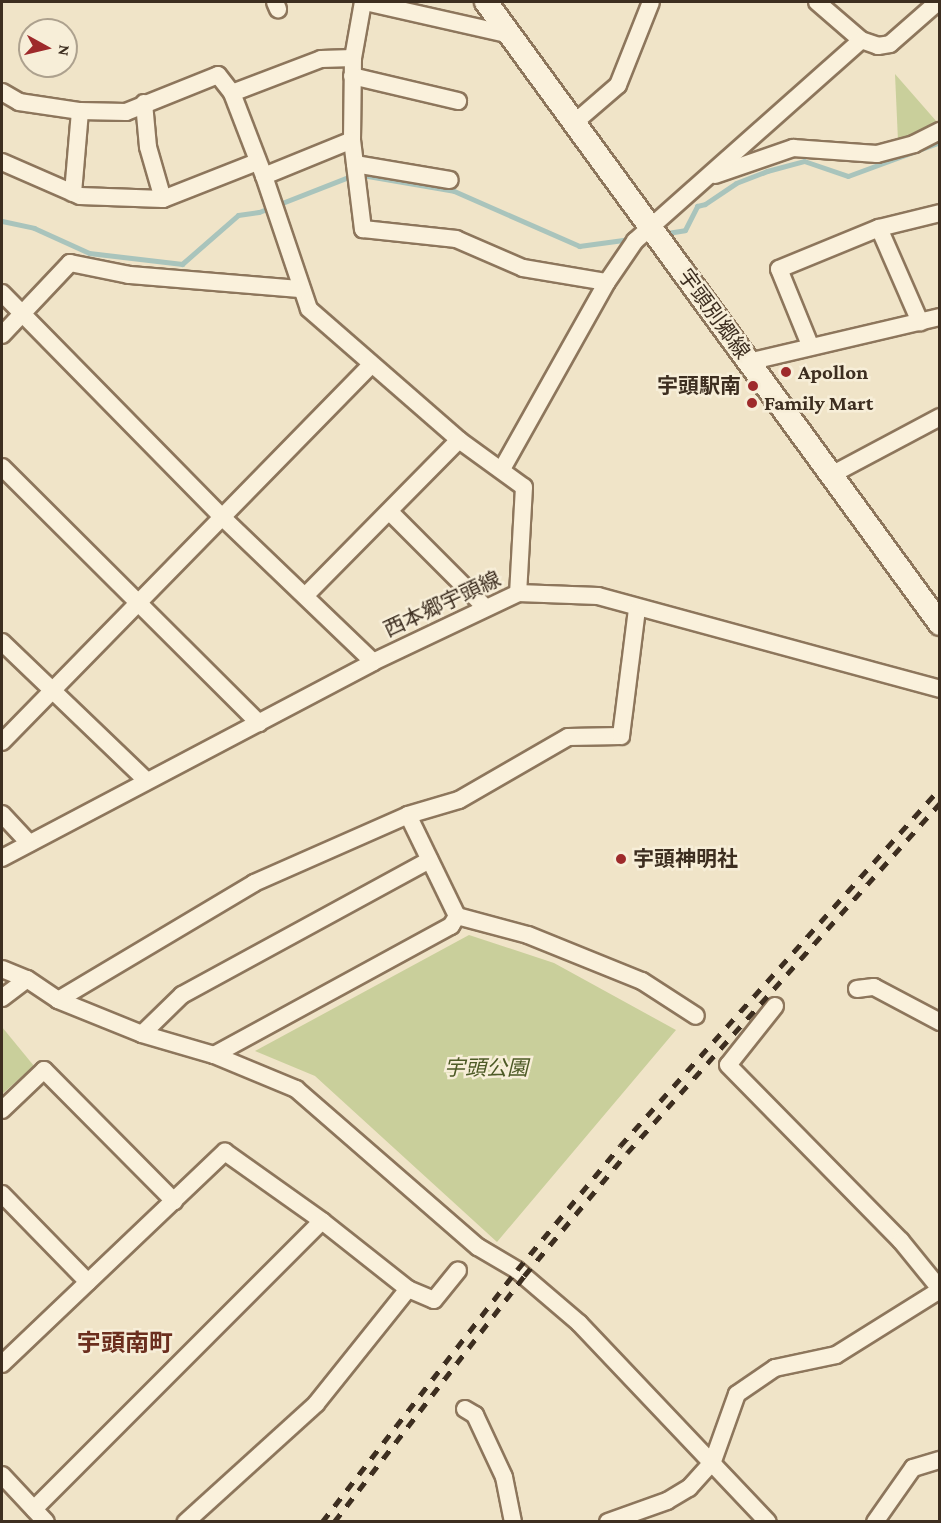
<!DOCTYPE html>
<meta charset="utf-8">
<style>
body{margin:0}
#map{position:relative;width:941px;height:1523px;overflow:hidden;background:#f0e4c8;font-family:"Crimson Pro","Noto Sans JP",serif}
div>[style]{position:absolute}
.green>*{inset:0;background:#c9cf9b}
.stream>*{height:5px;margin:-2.5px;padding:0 2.5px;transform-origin:2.5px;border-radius:2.5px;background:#a9c4bc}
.roads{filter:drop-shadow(2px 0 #8d765c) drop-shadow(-2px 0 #8d765c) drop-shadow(0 2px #8d765c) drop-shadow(0 -2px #8d765c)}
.street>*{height:16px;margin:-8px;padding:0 8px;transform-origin:8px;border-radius:8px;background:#faf1dc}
.secondary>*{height:22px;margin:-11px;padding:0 11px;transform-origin:11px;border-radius:11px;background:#faf1dc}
.rail>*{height:4.5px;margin-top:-2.25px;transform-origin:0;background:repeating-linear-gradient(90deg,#3d2e20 0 10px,transparent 0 20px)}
.dots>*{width:16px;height:16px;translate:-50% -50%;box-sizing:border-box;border:3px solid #f7eed8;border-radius:50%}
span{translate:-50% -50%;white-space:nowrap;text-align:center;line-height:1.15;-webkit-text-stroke:5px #f7eed8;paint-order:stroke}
.street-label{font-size:21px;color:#3d2e20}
.poi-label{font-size:21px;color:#3d2e20;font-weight:700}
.left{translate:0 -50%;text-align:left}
.right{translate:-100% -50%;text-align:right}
.park-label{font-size:21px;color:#4d5a26;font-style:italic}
.quarter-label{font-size:24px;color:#6b2e1e;font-weight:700}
.frame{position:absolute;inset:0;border:3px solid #3d2e20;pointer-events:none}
.north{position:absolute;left:18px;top:18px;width:60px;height:60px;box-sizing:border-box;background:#f7eed8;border:2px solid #ada18e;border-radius:50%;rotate:98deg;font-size:16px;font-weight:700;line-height:24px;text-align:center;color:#3d2e20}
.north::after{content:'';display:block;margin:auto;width:21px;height:27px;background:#9e2a2b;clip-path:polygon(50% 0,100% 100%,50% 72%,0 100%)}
</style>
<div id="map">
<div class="green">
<div style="clip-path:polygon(895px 74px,937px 122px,898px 141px)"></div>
<div style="clip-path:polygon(469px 935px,554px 963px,676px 1030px,497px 1242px,315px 1076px,255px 1051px)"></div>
<div style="clip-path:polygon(2px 1027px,34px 1066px,2px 1094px)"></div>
</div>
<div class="stream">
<div style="left:2px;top:221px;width:33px;rotate:12deg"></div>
<div style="left:34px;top:228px;width:60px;rotate:24.4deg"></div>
<div style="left:89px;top:253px;width:94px;rotate:6.7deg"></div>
<div style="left:182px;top:264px;width:74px;rotate:-41.2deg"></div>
<div style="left:238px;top:215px;width:21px;rotate:-8deg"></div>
<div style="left:259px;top:212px;width:104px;rotate:-21.4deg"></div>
<div style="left:356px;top:174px;width:99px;rotate:9.8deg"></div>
<div style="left:454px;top:191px;width:137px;rotate:23.7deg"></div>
<div style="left:579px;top:246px;width:52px;rotate:-7.7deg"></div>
<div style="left:661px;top:234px;width:24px;rotate:-9deg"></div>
<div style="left:685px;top:230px;width:27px;rotate:-63deg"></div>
<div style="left:697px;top:206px;width:8px;rotate:-14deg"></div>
<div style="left:705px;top:204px;width:37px;rotate:-34deg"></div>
<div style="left:736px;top:183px;width:33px;rotate:-21deg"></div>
<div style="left:767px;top:171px;width:38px;rotate:-15deg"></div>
<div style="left:804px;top:161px;width:46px;rotate:18.8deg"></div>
<div style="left:848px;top:176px;width:98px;rotate:-20.3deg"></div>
</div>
<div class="roads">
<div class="street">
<div style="left:275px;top:2px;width:8px;rotate:67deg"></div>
<div style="left:363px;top:2px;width:57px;rotate:100.1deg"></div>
<div style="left:353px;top:58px;width:82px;rotate:90.7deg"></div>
<div style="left:352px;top:140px;width:90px;rotate:83deg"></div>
<div style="left:363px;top:229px;width:94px;rotate:6.1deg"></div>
<div style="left:456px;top:239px;width:73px;rotate:23.4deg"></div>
<div style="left:523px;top:268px;width:85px;rotate:9.5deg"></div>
<div style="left:365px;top:2px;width:146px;rotate:12.7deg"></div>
<div style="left:817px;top:2px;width:58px;rotate:40.8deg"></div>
<div style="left:861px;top:40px;width:18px;rotate:19deg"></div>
<div style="left:878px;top:46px;width:12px;rotate:-9deg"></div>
<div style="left:890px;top:44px;width:64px;rotate:-41.2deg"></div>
<div style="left:352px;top:76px;width:109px;rotate:13.3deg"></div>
<div style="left:2px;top:92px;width:20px;rotate:30deg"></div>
<div style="left:19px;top:102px;width:62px;rotate:8.4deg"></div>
<div style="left:80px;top:111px;width:46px;rotate:1.2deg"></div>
<div style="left:126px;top:112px;width:99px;rotate:-21.9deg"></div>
<div style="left:218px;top:75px;width:23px;rotate:52deg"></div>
<div style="left:232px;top:93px;width:89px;rotate:68.9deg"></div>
<div style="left:264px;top:176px;width:140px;rotate:71.3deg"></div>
<div style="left:309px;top:309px;width:199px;rotate:41.1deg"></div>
<div style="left:459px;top:440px;width:80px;rotate:35.9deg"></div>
<div style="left:524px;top:487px;width:106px;rotate:93.2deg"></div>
<div style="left:232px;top:93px;width:95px;rotate:-20.9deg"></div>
<div style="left:321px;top:59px;width:32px;rotate:-2deg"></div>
<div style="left:144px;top:103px;width:44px;rotate:84.8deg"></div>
<div style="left:148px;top:147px;width:54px;rotate:73.9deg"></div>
<div style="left:574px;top:123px;width:58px;rotate:-40.8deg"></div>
<div style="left:618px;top:85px;width:89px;rotate:-68.3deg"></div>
<div style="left:2px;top:162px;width:85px;rotate:23.6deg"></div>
<div style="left:80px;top:196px;width:83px;rotate:2.1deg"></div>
<div style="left:163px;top:199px;width:101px;rotate:-21.5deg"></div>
<div style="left:355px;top:164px;width:96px;rotate:9.6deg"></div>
<div style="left:715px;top:175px;width:83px;rotate:-19.1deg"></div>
<div style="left:793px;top:148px;width:84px;rotate:4.1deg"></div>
<div style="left:877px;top:154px;width:38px;rotate:-15deg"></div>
<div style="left:914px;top:144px;width:29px;rotate:-27deg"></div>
<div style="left:264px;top:176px;width:95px;rotate:-22.2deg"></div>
<div style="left:73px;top:193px;width:82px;rotate:-85.1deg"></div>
<div style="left:879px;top:228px;width:103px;rotate:66.4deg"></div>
<div style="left:2px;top:293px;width:313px;rotate:45.5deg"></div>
<div style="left:221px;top:516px;width:211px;rotate:43.8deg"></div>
<div style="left:2px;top:335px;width:99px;rotate:-46.6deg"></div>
<div style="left:70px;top:263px;width:60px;rotate:11.5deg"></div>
<div style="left:129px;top:275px;width:172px;rotate:4.7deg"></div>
<div style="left:810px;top:345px;width:82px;rotate:-112.2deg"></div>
<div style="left:779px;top:269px;width:108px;rotate:-22.3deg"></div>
<div style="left:879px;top:228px;width:63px;rotate:-13.8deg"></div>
<div style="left:748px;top:362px;width:197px;rotate:-13.2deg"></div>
<div style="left:2px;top:467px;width:363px;rotate:44.9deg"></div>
<div style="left:502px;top:469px;width:214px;rotate:-60.7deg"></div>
<div style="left:607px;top:282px;width:50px;rotate:-55.7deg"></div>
<div style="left:635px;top:241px;width:302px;rotate:-41.6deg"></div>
<div style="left:833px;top:474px;width:121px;rotate:-28deg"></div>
<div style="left:391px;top:513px;width:133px;rotate:45deg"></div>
<div style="left:305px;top:596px;width:219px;rotate:-45.4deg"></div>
<div style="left:2px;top:642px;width:199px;rotate:43.8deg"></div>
<div style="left:2px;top:742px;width:526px;rotate:-45.62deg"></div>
<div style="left:2px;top:814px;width:40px;rotate:47deg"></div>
<div style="left:408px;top:815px;width:112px;rotate:64.1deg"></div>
<div style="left:2px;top:858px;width:420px;rotate:-27.8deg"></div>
<div style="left:373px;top:662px;width:161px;rotate:-25.4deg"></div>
<div style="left:518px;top:593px;width:80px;rotate:2.1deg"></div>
<div style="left:598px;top:596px;width:354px;rotate:15.2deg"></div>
<div style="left:457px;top:916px;width:73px;rotate:15deg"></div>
<div style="left:528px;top:935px;width:123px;rotate:22deg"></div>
<div style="left:642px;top:981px;width:64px;rotate:32.9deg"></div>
<div style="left:2px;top:969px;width:27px;rotate:22deg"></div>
<div style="left:27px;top:979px;width:37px;rotate:34deg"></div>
<div style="left:58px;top:1000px;width:91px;rotate:22deg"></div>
<div style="left:142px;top:1034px;width:75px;rotate:16.3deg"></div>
<div style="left:214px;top:1055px;width:89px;rotate:22.5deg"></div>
<div style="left:296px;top:1089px;width:241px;rotate:41deg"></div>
<div style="left:478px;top:1247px;width:45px;rotate:30.5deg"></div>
<div style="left:517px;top:1270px;width:82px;rotate:40.5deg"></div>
<div style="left:579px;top:1323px;width:274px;rotate:46.5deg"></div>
<div style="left:857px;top:989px;width:17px;rotate:-7deg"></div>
<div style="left:874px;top:987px;width:75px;rotate:27.9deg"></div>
<div style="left:2px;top:998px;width:31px;rotate:-37deg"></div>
<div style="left:58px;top:1000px;width:228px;rotate:-30.8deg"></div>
<div style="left:254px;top:883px;width:168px;rotate:-23.8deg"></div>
<div style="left:408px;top:815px;width:53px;rotate:-16.4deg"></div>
<div style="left:459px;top:800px;width:126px;rotate:-30deg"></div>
<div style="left:568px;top:737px;width:53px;rotate:-1.1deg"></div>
<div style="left:621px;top:736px;width:127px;rotate:-82.8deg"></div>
<div style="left:775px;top:1006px;width:75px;rotate:128.5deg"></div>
<div style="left:728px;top:1065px;width:247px;rotate:45.5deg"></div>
<div style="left:901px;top:1241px;width:62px;rotate:50.9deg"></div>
<div style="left:142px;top:1034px;width:56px;rotate:-44.3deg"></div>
<div style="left:182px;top:995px;width:282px;rotate:-28.6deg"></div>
<div style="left:214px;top:1055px;width:270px;rotate:-28.6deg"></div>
<div style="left:451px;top:926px;width:12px;rotate:-59deg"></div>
<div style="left:2px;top:1110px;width:58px;rotate:-43.6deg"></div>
<div style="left:44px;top:1070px;width:185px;rotate:45.2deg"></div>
<div style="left:2px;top:1194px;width:123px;rotate:45.7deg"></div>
<div style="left:408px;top:1289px;width:28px;rotate:23deg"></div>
<div style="left:434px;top:1300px;width:38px;rotate:-51deg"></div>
<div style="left:2px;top:1364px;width:308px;rotate:-43.6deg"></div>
<div style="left:225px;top:1152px;width:119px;rotate:35.4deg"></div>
<div style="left:322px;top:1221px;width:110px;rotate:38.3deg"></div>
<div style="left:408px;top:1289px;width:147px;rotate:128.7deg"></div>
<div style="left:316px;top:1404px;width:176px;rotate:137.8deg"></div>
<div style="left:465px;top:1409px;width:12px;rotate:31deg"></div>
<div style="left:475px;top:1415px;width:68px;rotate:64.9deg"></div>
<div style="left:504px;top:1477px;width:46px;rotate:78.7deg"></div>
<div style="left:2px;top:1475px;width:64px;rotate:46.9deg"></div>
<div style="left:34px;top:1509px;width:407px;rotate:-45deg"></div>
<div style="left:608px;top:1522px;width:63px;rotate:-19.6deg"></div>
<div style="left:667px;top:1501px;width:26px;rotate:-31deg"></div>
<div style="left:689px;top:1488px;width:36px;rotate:-48deg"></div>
<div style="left:713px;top:1461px;width:71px;rotate:-70.3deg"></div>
<div style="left:737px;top:1394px;width:46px;rotate:-34.4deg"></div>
<div style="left:775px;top:1368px;width:62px;rotate:-12deg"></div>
<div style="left:836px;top:1355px;width:123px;rotate:-32deg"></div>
<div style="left:875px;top:1522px;width:66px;rotate:-54.9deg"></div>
<div style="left:913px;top:1468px;width:28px;rotate:-17deg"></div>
</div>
<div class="secondary">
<div style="left:486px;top:2px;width:770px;rotate:53.87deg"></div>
</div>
</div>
<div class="rail">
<div style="left:322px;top:1522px;width:319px;rotate:-52.3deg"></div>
<div style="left:517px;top:1270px;width:161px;rotate:-50.3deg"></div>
<div style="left:620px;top:1146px;width:480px;rotate:-48.2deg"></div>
<div style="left:334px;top:1522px;width:311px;rotate:-52.3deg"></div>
<div style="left:524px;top:1276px;width:160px;rotate:-50.1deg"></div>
<div style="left:627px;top:1153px;width:470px;rotate:-48.2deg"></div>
</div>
<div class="dots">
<div style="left:786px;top:372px;background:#9e2a2b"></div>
<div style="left:753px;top:386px;background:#9e2a2b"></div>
<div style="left:752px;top:403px;background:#9e2a2b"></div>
<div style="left:621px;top:859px;background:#9e2a2b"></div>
</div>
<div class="street-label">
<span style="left:714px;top:314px;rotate:54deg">宇頭別郷線</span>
<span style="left:442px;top:604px;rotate:-25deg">西本郷宇頭線</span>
</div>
<div class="poi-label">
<span class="left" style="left:798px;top:372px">Apollon</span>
<span class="right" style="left:741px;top:386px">宇頭駅南</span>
<span class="left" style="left:764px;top:403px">Family Mart</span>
<span class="left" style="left:633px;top:859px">宇頭神明社</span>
</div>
<div class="park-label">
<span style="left:486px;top:1068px">宇頭公園</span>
</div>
<div class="quarter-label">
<span style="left:125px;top:1343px">宇頭南町</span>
</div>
<div class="frame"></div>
<div class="north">N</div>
</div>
